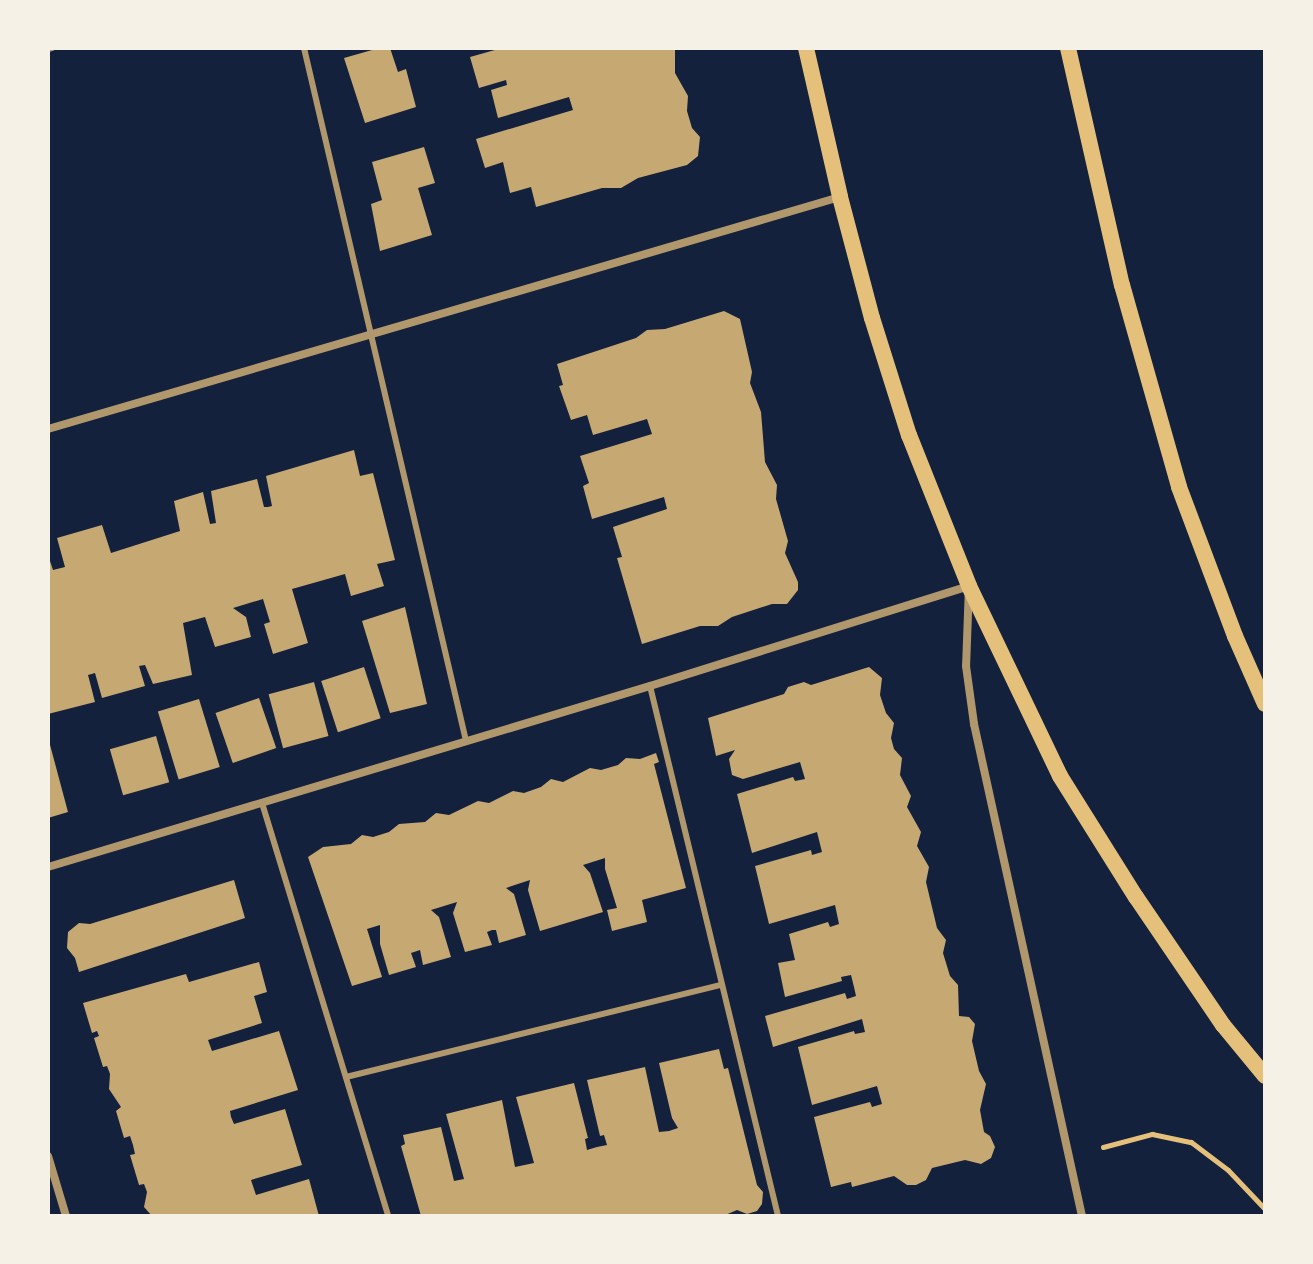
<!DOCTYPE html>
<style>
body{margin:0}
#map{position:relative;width:1313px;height:1264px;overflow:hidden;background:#14213d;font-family:"DejaVu Sans",sans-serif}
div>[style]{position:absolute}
.building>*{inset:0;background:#c6a872;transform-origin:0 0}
.path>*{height:5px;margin:-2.5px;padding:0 2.5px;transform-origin:2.5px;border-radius:2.5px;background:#e5c07b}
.service>*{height:6px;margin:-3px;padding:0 3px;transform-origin:3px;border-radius:3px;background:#b1986c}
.minor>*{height:8px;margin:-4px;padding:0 4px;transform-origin:4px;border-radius:4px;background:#b1986c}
.secondary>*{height:16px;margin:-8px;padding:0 8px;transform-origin:8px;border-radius:8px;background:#e5c07b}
span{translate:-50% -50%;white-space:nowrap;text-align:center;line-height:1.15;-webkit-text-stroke:7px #f6f1e7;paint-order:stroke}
.frame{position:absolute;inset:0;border:50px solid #f6f1e7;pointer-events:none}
</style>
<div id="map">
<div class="building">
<div style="clip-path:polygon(379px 48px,390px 48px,398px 72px,406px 69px,416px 107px,365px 123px,344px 58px)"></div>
<div style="clip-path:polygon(502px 48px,675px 48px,675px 73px,688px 96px,687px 111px,692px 128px,700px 137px,698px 156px,687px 165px,638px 178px,621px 188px,602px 188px,536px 207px,531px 187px,510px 193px,503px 162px,485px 168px,476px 139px,573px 110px,569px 97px,498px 118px,491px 90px,507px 85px,506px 80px,479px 88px,470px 57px)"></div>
<div style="clip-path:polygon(424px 147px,435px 183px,418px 188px,432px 235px,380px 251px,371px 204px,382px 200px,372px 162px)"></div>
<div style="clip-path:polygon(724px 311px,740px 319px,752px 372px,750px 383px,761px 412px,765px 462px,777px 485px,776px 499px,788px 541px,785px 553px,798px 582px,798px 590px,787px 604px,772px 604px,732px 617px,718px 626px,700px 626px,642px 644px,617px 558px,622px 557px,613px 527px,667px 509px,664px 497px,592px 519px,583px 486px,589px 483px,580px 456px,652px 434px,647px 419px,593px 435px,587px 415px,571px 420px,559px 386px,563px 385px,557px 364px,636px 338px,647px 330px,665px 329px)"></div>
<div style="clip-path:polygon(354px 450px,360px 476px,373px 473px,395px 560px,377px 564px,384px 586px,351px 596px,345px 574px,292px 589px,308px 643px,273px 654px,264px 624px,270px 622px,263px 599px,233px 608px,246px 617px,251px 637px,215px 647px,205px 617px,183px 623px,192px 675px,153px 684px,145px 665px,139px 666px,145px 686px,102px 698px,95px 673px,88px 675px,95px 702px,48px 714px,48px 555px,53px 570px,65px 567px,57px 538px,102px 525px,111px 553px,180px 531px,174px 501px,203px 492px,210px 524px,216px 523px,211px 491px,257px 479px,264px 507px,268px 507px,272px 506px,266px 476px)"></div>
<div style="clip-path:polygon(405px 607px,427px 704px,390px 713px,362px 621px)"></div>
<div style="left:364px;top:667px;width:54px;height:45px;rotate:72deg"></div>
<div style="clip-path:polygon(869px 667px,882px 678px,880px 695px,886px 713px,894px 723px,891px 738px,894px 749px,902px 758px,900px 775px,911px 796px,907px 807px,921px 832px,917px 846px,929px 867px,926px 882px,937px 928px,946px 940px,943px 953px,950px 976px,958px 985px,959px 1016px,969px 1017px,975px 1024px,972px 1041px,979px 1071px,986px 1084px,980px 1110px,984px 1132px,990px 1136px,995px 1147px,991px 1158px,981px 1164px,965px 1160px,932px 1168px,926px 1180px,916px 1185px,907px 1185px,894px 1176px,852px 1187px,851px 1182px,831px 1187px,814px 1117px,870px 1102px,872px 1107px,882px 1104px,877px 1086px,812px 1105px,798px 1047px,854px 1031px,855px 1034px,865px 1032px,862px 1019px,773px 1047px,765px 1016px,845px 993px,847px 999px,856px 996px,854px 987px,851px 975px,841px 977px,842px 981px,785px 997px,778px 963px,795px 960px,789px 934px,828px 922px,830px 927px,839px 924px,835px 905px,769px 924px,755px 866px,811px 850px,812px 855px,822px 852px,817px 832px,752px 853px,737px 794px,793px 777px,795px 781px,805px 779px,800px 762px,743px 779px,732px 775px,729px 759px,735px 750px,716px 756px,708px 718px,784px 694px,788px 687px,804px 682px,811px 685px)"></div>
<div style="left:314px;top:682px;width:56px;height:47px;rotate:75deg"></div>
<div style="left:259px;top:698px;width:53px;height:46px;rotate:71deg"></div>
<div style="left:199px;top:699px;width:71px;height:43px;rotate:73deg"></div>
<div style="left:156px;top:736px;width:48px;height:48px;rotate:74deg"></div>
<div style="clip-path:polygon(49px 741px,68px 812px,48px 818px,48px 742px)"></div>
<div style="clip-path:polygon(656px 753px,659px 762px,654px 764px,686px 888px,642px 900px,647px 922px,612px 931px,607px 910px,617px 908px,605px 869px,605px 858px,583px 865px,590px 873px,603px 912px,540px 931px,528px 890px,530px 880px,506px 888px,514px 894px,526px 935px,499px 943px,496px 930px,492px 930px,487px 932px,492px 945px,465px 952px,453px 913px,457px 902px,431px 910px,439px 917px,451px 957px,423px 965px,420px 950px,411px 953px,416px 967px,389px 975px,380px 944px,380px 925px,367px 929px,382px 977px,352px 986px,308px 857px,323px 847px,351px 844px,362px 835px,373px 837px,389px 832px,399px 824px,425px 822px,436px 813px,449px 815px,478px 801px,489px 803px,513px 791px,524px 793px,541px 787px,551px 779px,563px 782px,590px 768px,601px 770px,618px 765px,626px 758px,640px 759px)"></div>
<div style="clip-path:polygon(234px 880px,245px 918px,79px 972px,75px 958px,67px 948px,68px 932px,79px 923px,90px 924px)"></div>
<div style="clip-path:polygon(259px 962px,267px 992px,254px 996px,262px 1023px,208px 1040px,212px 1051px,279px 1031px,298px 1090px,230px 1111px,231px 1117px,234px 1124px,285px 1109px,302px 1165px,251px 1180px,256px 1195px,309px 1179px,319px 1216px,152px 1216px,144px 1207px,147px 1192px,144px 1184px,139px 1185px,130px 1155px,135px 1154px,133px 1145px,130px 1136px,124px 1138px,116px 1111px,121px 1107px,109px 1089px,110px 1074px,107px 1066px,103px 1067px,94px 1038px,99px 1036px,97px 1031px,92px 1033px,83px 1003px,186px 974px,189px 982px)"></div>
<div style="clip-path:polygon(719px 1049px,724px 1069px,728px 1068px,757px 1185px,763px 1192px,762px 1204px,757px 1211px,747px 1214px,737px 1210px,723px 1216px,421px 1216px,401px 1146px,405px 1144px,403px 1135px,441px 1127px,454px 1181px,464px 1179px,446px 1114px,502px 1100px,515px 1167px,534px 1163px,516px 1097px,574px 1083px,588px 1138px,585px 1139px,587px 1150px,597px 1147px,607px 1145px,604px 1135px,600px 1136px,587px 1080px,645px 1067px,659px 1132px,669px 1131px,678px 1128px,672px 1118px,659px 1063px)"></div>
</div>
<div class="path">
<div style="left:1103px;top:1147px;width:51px;rotate:-14.9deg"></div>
<div style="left:1152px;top:1134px;width:40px;rotate:12deg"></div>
<div style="left:1191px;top:1142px;width:46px;rotate:37.1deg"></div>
<div style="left:1228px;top:1170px;width:54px;rotate:46.5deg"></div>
</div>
<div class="service">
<div style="left:304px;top:48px;width:712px;rotate:76.84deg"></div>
<div style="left:48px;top:49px;width:4px;rotate:-14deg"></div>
<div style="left:650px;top:686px;width:545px;rotate:76.42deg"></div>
<div style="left:262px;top:803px;width:432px;rotate:73deg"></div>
<div style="left:346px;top:1077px;width:385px;rotate:-13.8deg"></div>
</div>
<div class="minor">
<div style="left:48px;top:429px;width:825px;rotate:-16.33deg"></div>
<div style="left:48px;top:867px;width:629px;rotate:-16.73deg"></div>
<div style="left:650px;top:686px;width:334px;rotate:-17.4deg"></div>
<div style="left:969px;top:586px;width:80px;rotate:92.1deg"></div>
<div style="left:966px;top:666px;width:59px;rotate:82.1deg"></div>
<div style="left:974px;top:724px;width:504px;rotate:77.62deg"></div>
<div style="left:48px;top:1156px;width:63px;rotate:73.3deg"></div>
</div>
<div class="secondary">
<div style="left:806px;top:48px;width:153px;rotate:77.1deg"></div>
<div style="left:840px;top:197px;width:125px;rotate:75.2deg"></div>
<div style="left:872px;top:318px;width:123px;rotate:72.5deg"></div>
<div style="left:909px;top:435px;width:162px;rotate:68.3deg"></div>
<div style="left:969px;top:586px;width:211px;rotate:64.4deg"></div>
<div style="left:1060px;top:776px;width:143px;rotate:57.9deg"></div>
<div style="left:1136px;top:897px;width:155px;rotate:55.8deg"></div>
<div style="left:1223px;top:1025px;width:66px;rotate:50.5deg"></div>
<div style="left:1068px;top:48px;width:243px;rotate:77.2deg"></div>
<div style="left:1122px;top:285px;width:210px;rotate:74.2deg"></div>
<div style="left:1179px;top:487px;width:159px;rotate:69.4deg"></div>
<div style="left:1235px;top:636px;width:74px;rotate:66.2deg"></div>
</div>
<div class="frame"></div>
</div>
